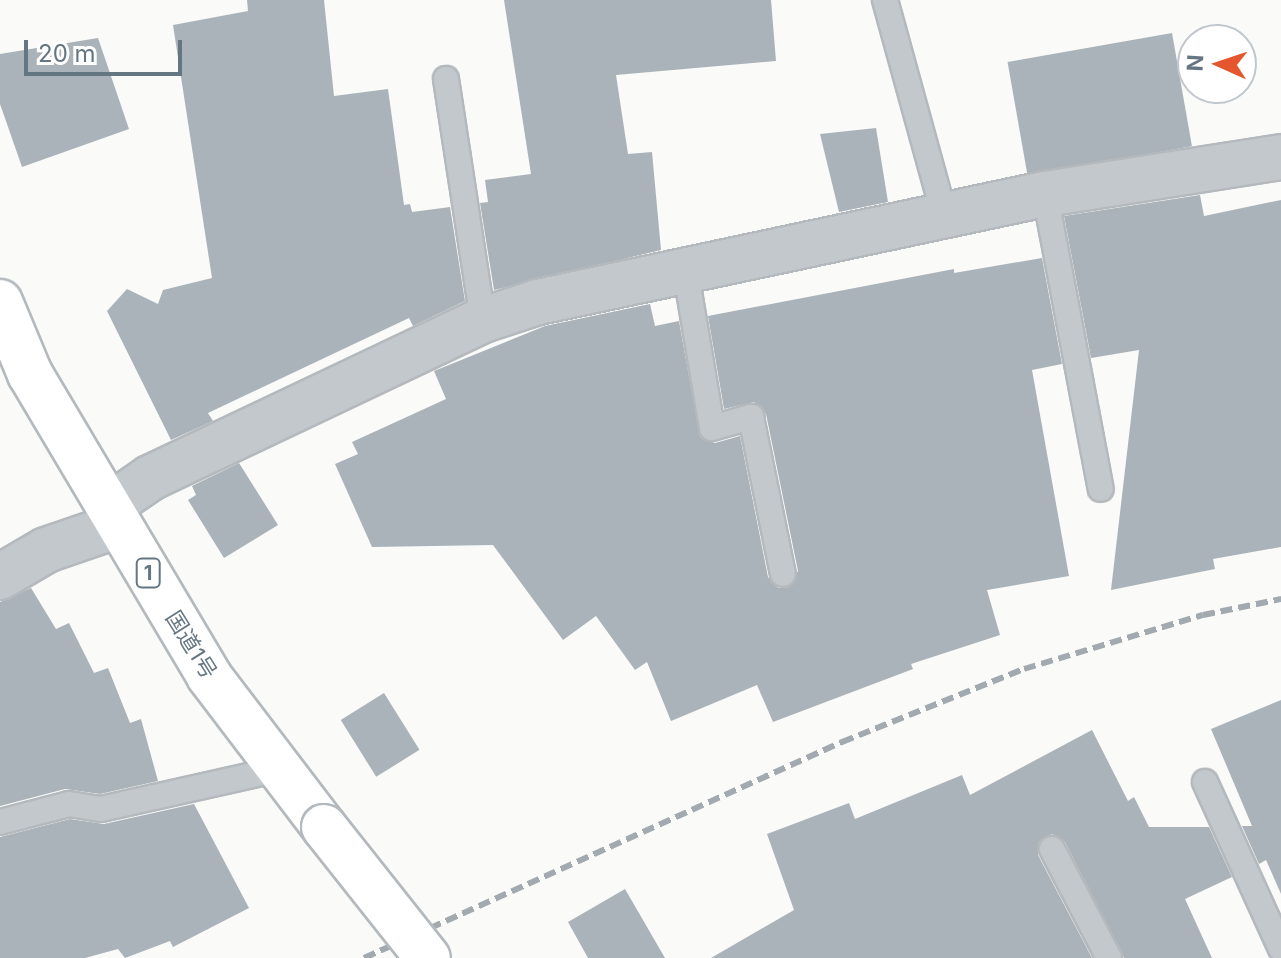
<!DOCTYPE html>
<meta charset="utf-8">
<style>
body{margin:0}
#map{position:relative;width:1281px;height:958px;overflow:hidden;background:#fafaf8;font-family:Inter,"Noto Sans JP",sans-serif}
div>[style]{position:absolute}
.building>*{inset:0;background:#aab3b9;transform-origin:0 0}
.roads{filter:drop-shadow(2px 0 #b4b9bd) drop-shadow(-2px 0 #b4b9bd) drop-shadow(0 2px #b4b9bd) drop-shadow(0 -2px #b4b9bd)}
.lane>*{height:24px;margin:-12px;padding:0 12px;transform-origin:12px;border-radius:12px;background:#c3c8cc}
.street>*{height:44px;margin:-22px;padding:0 22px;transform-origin:22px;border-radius:22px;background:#c3c8cc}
.highway>*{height:44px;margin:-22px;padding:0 22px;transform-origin:22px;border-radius:22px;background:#fff}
.rail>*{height:6px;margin-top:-3px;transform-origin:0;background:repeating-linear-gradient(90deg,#a2aab0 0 12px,transparent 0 18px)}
.bridges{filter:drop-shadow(2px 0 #b4b9bd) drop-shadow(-2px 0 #b4b9bd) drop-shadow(0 2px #b4b9bd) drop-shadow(0 -2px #b4b9bd)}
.highway-bridge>*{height:44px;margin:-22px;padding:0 22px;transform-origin:22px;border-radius:22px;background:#fff}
span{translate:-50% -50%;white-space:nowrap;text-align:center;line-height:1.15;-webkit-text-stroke:8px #fff;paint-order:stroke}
.shield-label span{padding:2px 6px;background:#fff;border:2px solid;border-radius:6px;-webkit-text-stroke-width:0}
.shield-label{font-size:20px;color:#657683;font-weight:700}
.street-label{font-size:22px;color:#657683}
.north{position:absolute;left:1177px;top:24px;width:80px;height:80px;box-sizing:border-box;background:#fff;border:2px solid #c1c8cd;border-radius:50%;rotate:273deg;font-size:22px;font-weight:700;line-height:32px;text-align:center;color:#657683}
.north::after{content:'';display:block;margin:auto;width:28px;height:36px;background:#e4572e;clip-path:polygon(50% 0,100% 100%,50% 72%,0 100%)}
.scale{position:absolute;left:24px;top:40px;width:158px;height:36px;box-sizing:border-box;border:4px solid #657683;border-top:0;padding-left:10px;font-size:24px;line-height:28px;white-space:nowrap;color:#657683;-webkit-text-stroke:6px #fff;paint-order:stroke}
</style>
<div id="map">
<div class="building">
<div style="clip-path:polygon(247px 0,324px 0,334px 96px,388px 89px,404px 205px,410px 204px,412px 212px,450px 207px,465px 301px,413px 326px,409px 318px,208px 413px,213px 421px,171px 440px,107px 311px,127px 289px,158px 304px,163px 290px,212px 278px,173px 25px,248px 11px)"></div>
<div style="clip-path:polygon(504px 0,771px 0,776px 61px,616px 75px,628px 154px,652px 152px,661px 250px,494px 290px,480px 203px,488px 202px,485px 180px,531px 174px)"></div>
<div style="left:1172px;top:33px;width:115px;height:167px;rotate:80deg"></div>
<div style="clip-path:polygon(98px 38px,129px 129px,22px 167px,0 104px,0 54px)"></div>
<div style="clip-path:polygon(876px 128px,888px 202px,839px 212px,820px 134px)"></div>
<div style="clip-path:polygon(1200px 195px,1204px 216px,1281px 200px,1281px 547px,1213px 559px,1215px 569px,1111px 590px,1139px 350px,1091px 358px,1064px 216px)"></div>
<div style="clip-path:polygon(1042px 258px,1062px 364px,1032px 370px,1069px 576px,987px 590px,1000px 635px,911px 664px,913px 669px,773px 722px,757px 685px,671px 721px,647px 662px,635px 670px,596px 616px,563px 640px,493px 545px,372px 547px,335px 464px,358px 454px,352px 442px,446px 399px,434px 371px,545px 326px,650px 304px,655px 326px,679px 321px,700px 437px,715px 443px,740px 436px,768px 577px,778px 588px,787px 588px,798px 571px,766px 414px,754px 402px,724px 409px,708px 316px,954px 269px,954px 273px)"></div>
<div style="clip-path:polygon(239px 463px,278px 525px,224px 558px,188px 500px,196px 495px,192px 486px)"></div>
<div style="clip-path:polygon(31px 588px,56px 629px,69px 623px,94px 673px,108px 668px,130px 723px,141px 719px,158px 781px,100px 794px,65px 789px,0 806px,0 602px)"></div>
<div style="left:384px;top:693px;width:67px;height:51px;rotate:58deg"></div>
<div style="clip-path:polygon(1281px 700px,1281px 894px,1266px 860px,1259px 864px,1242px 826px,1252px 826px,1211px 729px)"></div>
<div style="clip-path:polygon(1092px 730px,1128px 801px,1134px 797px,1149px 827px,1209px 827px,1232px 877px,1185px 899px,1212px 958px,1124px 958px,1065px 842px,1052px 834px,1039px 842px,1038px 855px,1092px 958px,711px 958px,794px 910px,767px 834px,849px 803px,855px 819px,962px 775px,970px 795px)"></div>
<div style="clip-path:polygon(194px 804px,249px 908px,173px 947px,170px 941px,125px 958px,118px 949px,85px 958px,0 958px,0 837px,70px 819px,104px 824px)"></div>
<div style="clip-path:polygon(625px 889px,665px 958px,588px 958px,568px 922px)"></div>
</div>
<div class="roads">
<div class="lane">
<div style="left:885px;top:0;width:222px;rotate:74.6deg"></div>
<div style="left:446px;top:79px;width:244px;rotate:81.3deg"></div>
<div style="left:1045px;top:194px;width:300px;rotate:79.3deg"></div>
<div style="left:685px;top:268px;width:162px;rotate:80.4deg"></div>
<div style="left:712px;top:428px;width:41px;rotate:-15.8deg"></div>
<div style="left:751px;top:417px;width:160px;rotate:78.5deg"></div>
<div style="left:1205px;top:782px;width:183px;rotate:65.5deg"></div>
<div style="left:0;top:822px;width:71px;rotate:-14.6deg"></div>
<div style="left:69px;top:804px;width:32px;rotate:9deg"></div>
<div style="left:101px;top:809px;width:183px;rotate:-12.6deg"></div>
<div style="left:1052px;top:849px;width:123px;rotate:62.4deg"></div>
</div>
<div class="street">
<div style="left:108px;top:507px;width:51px;rotate:-34.6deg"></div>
<div style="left:150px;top:478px;width:369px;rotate:-25.4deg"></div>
<div style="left:483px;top:320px;width:58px;rotate:-18.1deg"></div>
<div style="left:538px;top:302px;width:518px;rotate:-12.03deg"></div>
<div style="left:1045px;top:194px;width:239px;rotate:-8.9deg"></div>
<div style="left:0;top:577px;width:53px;rotate:-30.4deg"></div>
<div style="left:46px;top:550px;width:77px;rotate:-18.9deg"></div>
</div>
<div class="highway">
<div style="left:0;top:302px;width:78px;rotate:67.4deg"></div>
<div style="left:30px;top:374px;width:351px;rotate:59.3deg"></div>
<div style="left:209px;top:676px;width:190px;rotate:52.7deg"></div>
</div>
</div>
<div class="rail">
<div style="left:364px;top:958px;width:525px;rotate:-24.32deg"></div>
<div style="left:842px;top:742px;width:196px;rotate:-21.9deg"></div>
<div style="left:1024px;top:669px;width:187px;rotate:-16.8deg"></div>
<div style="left:1203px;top:615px;width:80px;rotate:-11.6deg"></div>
</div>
<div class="bridges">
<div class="highway-bridge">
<div style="left:324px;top:827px;width:167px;rotate:51.6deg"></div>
</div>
</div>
<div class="shield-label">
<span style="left:148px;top:573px">1</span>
</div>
<div class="street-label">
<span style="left:191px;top:645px;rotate:58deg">国道1号</span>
</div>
<div class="north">N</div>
<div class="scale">20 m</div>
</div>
